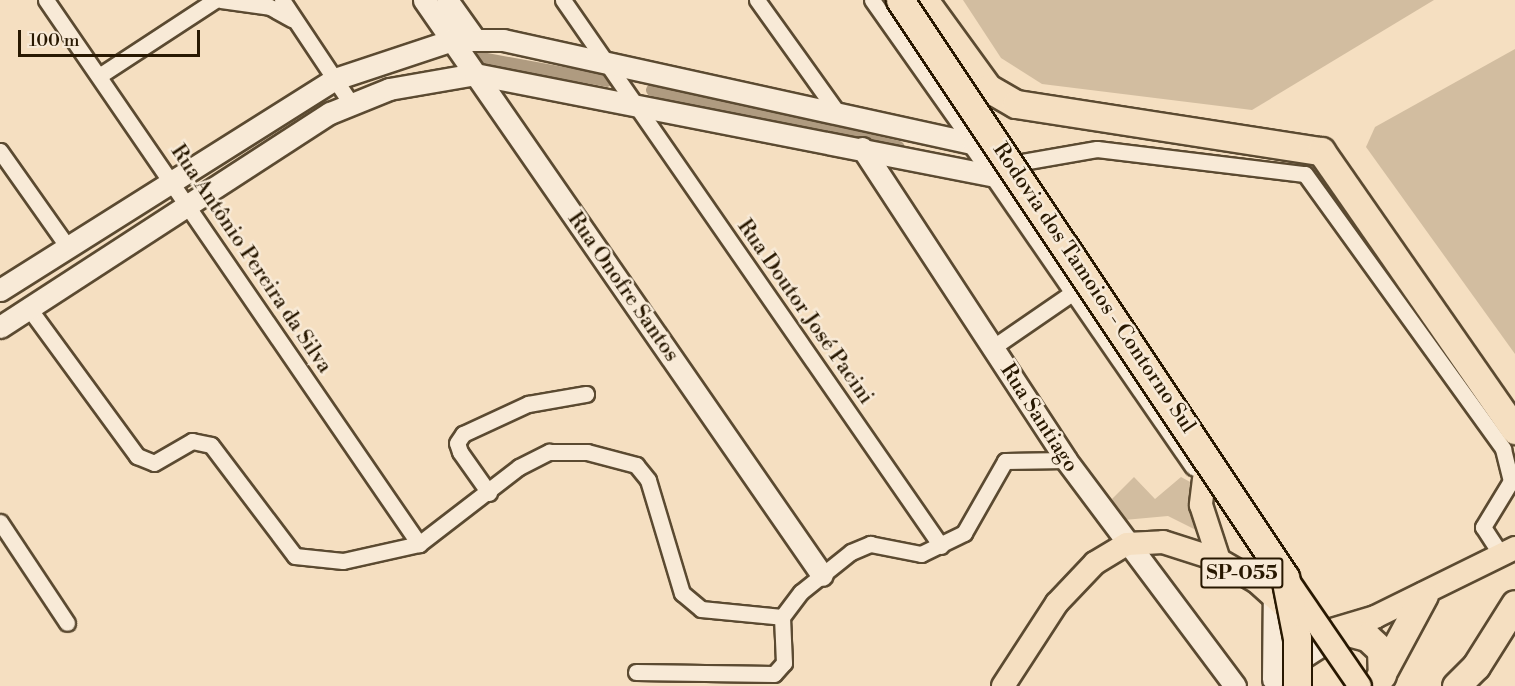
<!DOCTYPE html>
<meta charset="utf-8">
<style>
body{margin:0}
#map{position:relative;width:1515px;height:686px;overflow:hidden;background:#f5dfc1;font-family:"Libre Bodoni",serif}
div>[style]{position:absolute}
.green>*{inset:0;background:#d2bda0}
.canal>*{height:12px;margin:-6px;padding:0 6px;transform-origin:6px;border-radius:6px;background:#af9b80}
.roads{filter:drop-shadow(2px 0 #5b4a31) drop-shadow(-2px 0 #5b4a31) drop-shadow(0 2px #5b4a31) drop-shadow(0 -2px #5b4a31)}
.street>*{height:15px;margin:-7.5px;padding:0 7.5px;transform-origin:7.5px;border-radius:7.5px;background:#f8ead7}
.secondary>*{height:21px;margin:-10.5px;padding:0 10.5px;transform-origin:10.5px;border-radius:10.5px;background:#f8ead7}
.primary>*{height:22px;margin:-11px;padding:0 11px;transform-origin:11px;border-radius:11px;background:#f5dfc1}
.highway>*{height:27px;margin:-13.5px;padding:0 13.5px;transform-origin:13.5px;border-radius:13.5px;background:#f5dfc1}
.bridges{filter:drop-shadow(2px 0 #281801) drop-shadow(-2px 0 #281801) drop-shadow(0 2px #281801) drop-shadow(0 -2px #281801)}
.primary-bridge>*{height:22px;margin:-11px;padding:0 11px;transform-origin:11px;border-radius:11px;background:#f5dfc1}
.highway-bridge>*{height:27px;margin:-13.5px;padding:0 13.5px;transform-origin:13.5px;border-radius:13.5px;background:#f5dfc1}
span{translate:-50% -50%;white-space:nowrap;text-align:center;line-height:1.15;-webkit-text-stroke:5px #f8ead7;paint-order:stroke}
.shield-label span{padding:2px 4px;background:#f8ead7;border:2px solid;border-radius:4px;-webkit-text-stroke-width:0}
.shield-label{font-size:20px;color:#281801;font-weight:700}
.street-label{font-size:21px;color:#281801}
.scale{position:absolute;left:18px;top:30px;width:182px;height:27px;box-sizing:border-box;border:3px solid #281801;border-top:0;padding-left:8px;font-size:18px;line-height:21px;white-space:nowrap;color:#281801;-webkit-text-stroke:4px #f8ead7;paint-order:stroke}
</style>
<div id="map">
<div class="green">
<div style="clip-path:polygon(963px 0,1434px 0,1252px 110px,1042px 84px,1001px 58px)"></div>
<div style="clip-path:polygon(1515px 49px,1515px 354px,1366px 147px,1375px 127px)"></div>
<div style="clip-path:polygon(1134px 477px,1155px 499px,1181px 477px,1192px 483px,1206px 535px,1168px 516px,1124px 520px,1112px 499px)"></div>
</div>
<div class="canal">
<div style="left:481px;top:58px;width:128px;rotate:10.3deg"></div>
<div style="left:652px;top:90px;width:253px;rotate:13deg"></div>
</div>
<div class="roads">
<div class="street">
<div style="left:46px;top:0;width:660px;rotate:55.56deg"></div>
<div style="left:221px;top:0;width:49px;rotate:8.1deg"></div>
<div style="left:270px;top:7px;width:25px;rotate:29deg"></div>
<div style="left:282px;top:0;width:123px;rotate:56.3deg"></div>
<div style="left:563px;top:0;width:664px;rotate:55.3deg"></div>
<div style="left:757px;top:0;width:143px;rotate:54.4deg"></div>
<div style="left:872px;top:0;width:175px;rotate:54.8deg"></div>
<div style="left:99px;top:76px;width:139px;rotate:-33.2deg"></div>
<div style="left:0;top:151px;width:116px;rotate:54.8deg"></div>
<div style="left:1005px;top:165px;width:93px;rotate:-9.9deg"></div>
<div style="left:1097px;top:149px;width:209px;rotate:6.9deg"></div>
<div style="left:1305px;top:174px;width:339px;rotate:54.2deg"></div>
<div style="left:1503px;top:449px;width:33px;rotate:76deg"></div>
<div style="left:1511px;top:481px;width:54px;rotate:121.3deg"></div>
<div style="left:1483px;top:527px;width:33px;rotate:57deg"></div>
<div style="left:28px;top:307px;width:185px;rotate:53.8deg"></div>
<div style="left:137px;top:456px;width:18px;rotate:22deg"></div>
<div style="left:154px;top:463px;width:44px;rotate:-30.1deg"></div>
<div style="left:192px;top:441px;width:19px;rotate:12deg"></div>
<div style="left:211px;top:445px;width:139px;rotate:52.9deg"></div>
<div style="left:295px;top:556px;width:48px;rotate:5.9deg"></div>
<div style="left:343px;top:561px;width:78px;rotate:-12.6deg"></div>
<div style="left:419px;top:544px;width:126px;rotate:-37.6deg"></div>
<div style="left:519px;top:467px;width:34px;rotate:-27deg"></div>
<div style="left:549px;top:452px;width:38px"></div>
<div style="left:587px;top:452px;width:51px;rotate:14.9deg"></div>
<div style="left:636px;top:465px;width:19px;rotate:51deg"></div>
<div style="left:648px;top:480px;width:118px;rotate:73.3deg"></div>
<div style="left:682px;top:593px;width:25px;rotate:40deg"></div>
<div style="left:701px;top:609px;width:81px;rotate:5.6deg"></div>
<div style="left:782px;top:617px;width:31px;rotate:-53deg"></div>
<div style="left:801px;top:592px;width:64px;rotate:-38.7deg"></div>
<div style="left:851px;top:552px;width:21px;rotate:-23deg"></div>
<div style="left:870px;top:544px;width:52px;rotate:11.1deg"></div>
<div style="left:921px;top:554px;width:48px;rotate:-26deg"></div>
<div style="left:964px;top:533px;width:83px;rotate:-60.3deg"></div>
<div style="left:1005px;top:461px;width:61px;rotate:-0.9deg"></div>
<div style="left:992px;top:348px;width:101px;rotate:-34.5deg"></div>
<div style="left:489px;top:493px;width:50px;rotate:-125.3deg"></div>
<div style="left:460px;top:452px;width:9px;rotate:-108deg"></div>
<div style="left:457px;top:443px;width:11px;rotate:-56deg"></div>
<div style="left:463px;top:434px;width:72px;rotate:-24.8deg"></div>
<div style="left:528px;top:404px;width:59px;rotate:-9.8deg"></div>
<div style="left:0;top:522px;width:121px;rotate:56.4deg"></div>
<div style="left:636px;top:672px;width:138px;rotate:0.8deg"></div>
<div style="left:774px;top:674px;width:15px;rotate:-48deg"></div>
<div style="left:784px;top:663px;width:46px;rotate:-92.5deg"></div>
</div>
<div class="secondary">
<div style="left:424px;top:0;width:699px;rotate:55.31deg"></div>
<div style="left:447px;top:0;width:47px;rotate:54.6deg"></div>
<div style="left:862px;top:148px;width:373px;rotate:56.8deg"></div>
<div style="left:1066px;top:460px;width:282px;rotate:53.2deg"></div>
<div style="left:0;top:290px;width:396px;rotate:-32.2deg"></div>
<div style="left:335px;top:79px;width:123px;rotate:-18.4deg"></div>
<div style="left:452px;top:40px;width:51px"></div>
<div style="left:503px;top:40px;width:481px;rotate:12.4deg"></div>
<div style="left:973px;top:143px;width:391px;rotate:55.4deg"></div>
<div style="left:0;top:327px;width:393px;rotate:-33deg"></div>
<div style="left:330px;top:113px;width:64px;rotate:-22.1deg"></div>
<div style="left:389px;top:89px;width:87px;rotate:-9.9deg"></div>
<div style="left:475px;top:74px;width:530px;rotate:11.1deg"></div>
<div style="left:1288px;top:667px;width:64px;rotate:-32.9deg"></div>
<div style="left:1273px;top:679px;width:92px;rotate:-89.4deg"></div>
</div>
<div class="primary">
<div style="left:1204px;top:479px;width:26px;rotate:97deg"></div>
<div style="left:1201px;top:505px;width:58px;rotate:71.9deg"></div>
<div style="left:1335px;top:629px;width:42px;rotate:-16.7deg"></div>
<div style="left:1375px;top:617px;width:156px;rotate:-26.2deg"></div>
<div style="left:1003px;top:686px;width:99px;rotate:-57deg"></div>
<div style="left:1057px;top:603px;width:55px;rotate:-46.5deg"></div>
<div style="left:1095px;top:563px;width:37px;rotate:-31deg"></div>
<div style="left:1127px;top:544px;width:36px;rotate:-3deg"></div>
<div style="left:1163px;top:542px;width:59px;rotate:17.8deg"></div>
<div style="left:1219px;top:560px;width:44px;rotate:30.1deg"></div>
<div style="left:1257px;top:582px;width:55px;rotate:42.1deg"></div>
</div>
<div class="highway">
<div style="left:924px;top:0;width:109px;rotate:54deg"></div>
<div style="left:988px;top:88px;width:32px;rotate:30deg"></div>
<div style="left:1016px;top:104px;width:309px;rotate:8.8deg"></div>
<div style="left:1321px;top:151px;width:340px;rotate:55.2deg"></div>
<div style="left:1344px;top:631px;width:24px;rotate:15deg"></div>
<div style="left:1367px;top:637px;width:19px;rotate:43deg"></div>
<div style="left:1381px;top:650px;width:25px;rotate:88deg"></div>
<div style="left:1375px;top:686px;width:103px;rotate:-61.7deg"></div>
<div style="left:1456px;top:686px;width:28px;rotate:-45deg"></div>
<div style="left:1476px;top:666px;width:73px;rotate:-57.8deg"></div>
</div>
</div>
<div class="bridges">
<div class="primary-bridge">
<div style="left:1288px;top:581px;width:127px;rotate:55.6deg"></div>
</div>
<div class="highway-bridge">
<div style="left:900px;top:0;width:694px;rotate:56.29deg"></div>
<div style="left:1285px;top:577px;width:62px;rotate:78.9deg"></div>
<div style="left:1297px;top:638px;width:48px;rotate:90deg"></div>
</div>
</div>
<div class="shield-label">
<span style="left:1242px;top:573px">SP-055</span>
</div>
<div class="street-label">
<span style="left:251px;top:259px;rotate:56deg">Rua Antônio Pereira da Silva</span>
<span style="left:623px;top:287px;rotate:55deg">Rua Onofre Santos</span>
<span style="left:1094px;top:288px;rotate:56deg">Rodovia dos Tamoios - Contorno Sul</span>
<span style="left:805px;top:312px;rotate:55deg">Rua Doutor José Pacini</span>
<span style="left:1039px;top:418px;rotate:57deg">Rua Santiago</span>
</div>
<div class="scale">100 m</div>
</div>
